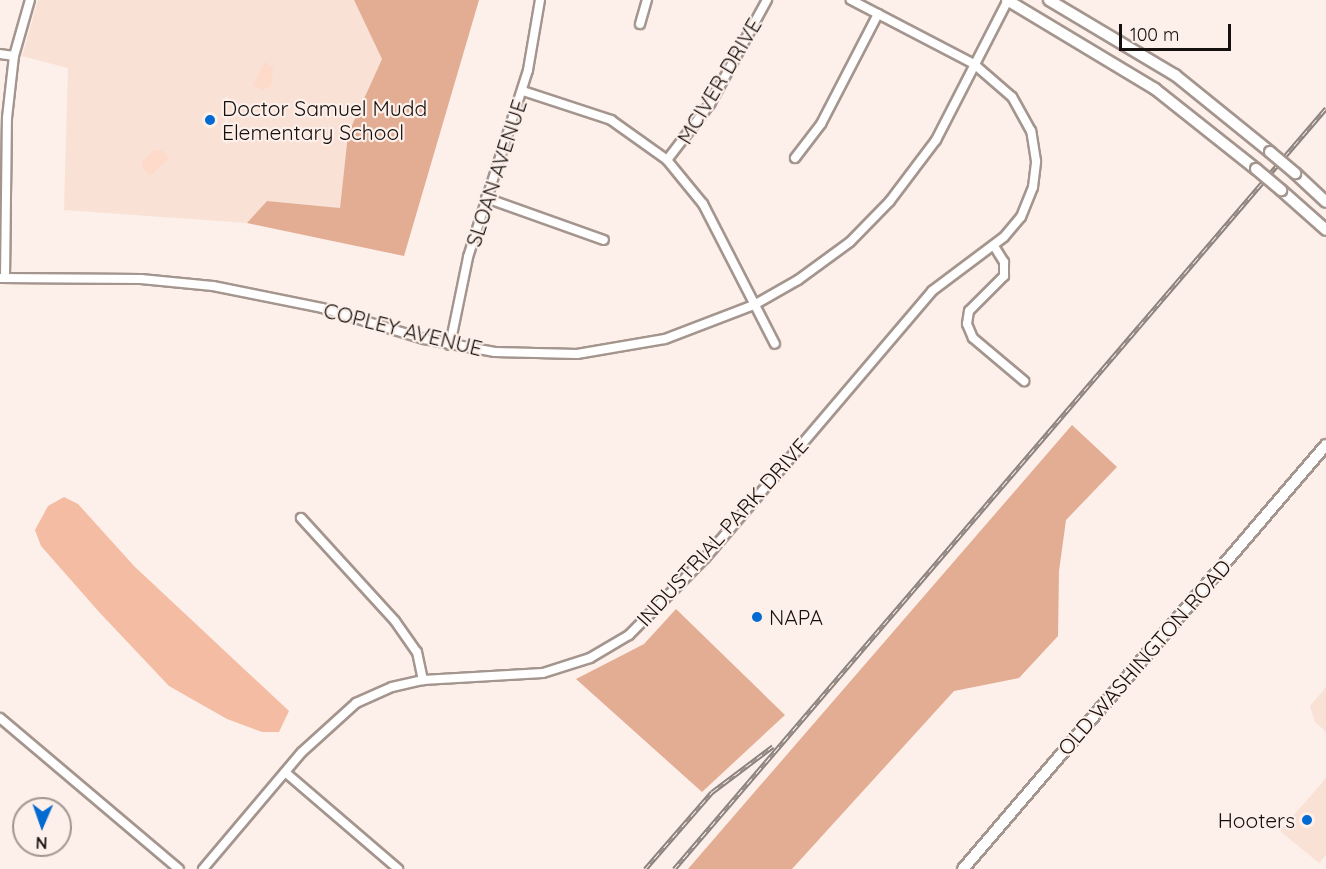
<!DOCTYPE html>
<style>
body{margin:0}
#map{position:relative;width:1326px;height:869px;overflow:hidden;background:#fdefe9;font-family:Quicksand,sans-serif}
div>[style]{position:absolute}
.built>*{inset:0;background:#f9e1d6}
.green>*{inset:0;background:#fedaca}
.forest>*{inset:0;background:#e3ad94}
.water>*{inset:0;background:#f4bca3}
.roads{filter:drop-shadow(2px 0 #a4958e) drop-shadow(-2px 0 #a4958e) drop-shadow(0 2px #a4958e) drop-shadow(0 -2px #a4958e)}
.minor>*{height:8px;margin:-4px;padding:0 4px;transform-origin:4px;border-radius:4px;background:#fff}
.major>*{height:10px;margin:-5px;padding:0 5px;transform-origin:5px;border-radius:5px;background:#fff}
.rail>*{height:4.5px;margin-top:-2.25px;transform-origin:0;background:repeating-linear-gradient(90deg,#fdefe9 0 7px,#8c827e 0 14px);box-sizing:border-box;border-block:2px solid #8c827e}
.bridges{filter:drop-shadow(2px 0 #a4958e) drop-shadow(-2px 0 #a4958e) drop-shadow(0 2px #a4958e) drop-shadow(0 -2px #a4958e)}
.major-bridge>*{height:10px;margin:-5px;padding:0 5px;transform-origin:5px;border-radius:5px;background:#fff}
.dots>*{width:16px;height:16px;translate:-50% -50%;box-sizing:border-box;border:3px solid #fdefe9;border-radius:50%}
span{translate:-50% -50%;white-space:nowrap;text-align:center;line-height:1.15;-webkit-text-stroke:4.5px #fdefe9;paint-order:stroke}
.street-label{font-size:21px;color:#15100d}
.poi-label{font-size:21px;color:#15100d}
.left{translate:0 -50%;text-align:left}
.right{translate:-100% -50%;text-align:right}
.north{position:absolute;left:12px;top:797px;width:60px;height:60px;box-sizing:border-box;background:#fdefe9;border:2px solid #a09691;border-radius:50%;rotate:182deg;font-size:16px;font-weight:700;line-height:24px;text-align:center;color:#15100d}
.north::after{content:'';display:block;margin:auto;width:21px;height:27px;background:#036ad2;clip-path:polygon(50% 0,100% 100%,50% 72%,0 100%)}
.scale{position:absolute;left:1119px;top:24px;width:112px;height:27px;box-sizing:border-box;border:3px solid #15100d;border-top:0;padding-left:8px;font-size:18px;line-height:21px;white-space:nowrap;color:#15100d;-webkit-text-stroke:4px #fdefe9;paint-order:stroke}
</style>
<div id="map">
<div class="built">
<div style="clip-path:polygon(38px 0,354px 0,383px 57px,348px 134px,340px 209px,267px 201px,247px 223px,64px 210px,68px 68px,22px 56px)"></div>
<div style="clip-path:polygon(1326px 687px,1326px 732px,1315px 722px,1310px 706px)"></div>
<div style="clip-path:polygon(1326px 778px,1326px 855px,1319px 863px,1280px 831px)"></div>
</div>
<div class="green">
<div style="clip-path:polygon(264px 62px,273px 67px,272px 80px,271px 86px,263px 90px,253px 86px)"></div>
<div style="clip-path:polygon(154px 150px,161px 150px,169px 158px,150px 176px,142px 167px,143px 161px)"></div>
</div>
<div class="forest">
<div style="clip-path:polygon(354px 0,479px 0,404px 256px,247px 223px,267px 201px,340px 208px,348px 134px,382px 59px)"></div>
<div style="clip-path:polygon(1072px 425px,1117px 467px,1066px 520px,1059px 571px,1058px 636px,1019px 678px,954px 691px,792px 869px,688px 869px)"></div>
<div style="clip-path:polygon(676px 609px,785px 715px,702px 792px,576px 679px,644px 644px)"></div>
</div>
<div class="water">
<div style="clip-path:polygon(64px 497px,78px 504px,134px 566px,289px 711px,279px 732px,262px 732px,227px 719px,169px 686px,100px 613px,41px 546px,35px 530px,48px 506px)"></div>
</div>
<div class="roads">
<div class="minor">
<div style="left:640px;top:24px;width:25px;rotate:-74deg"></div>
<div style="left:0;top:54px;width:14px;rotate:8deg"></div>
<div style="left:523px;top:91px;width:93px;rotate:18.2deg"></div>
<div style="left:611px;top:120px;width:69px;rotate:35.5deg"></div>
<div style="left:667px;top:160px;width:57px;rotate:50.7deg"></div>
<div style="left:703px;top:204px;width:157px;rotate:62.8deg"></div>
<div style="left:795px;top:158px;width:43px;rotate:-52.6deg"></div>
<div style="left:821px;top:124px;width:124px;rotate:-62.6deg"></div>
<div style="left:667px;top:160px;width:71px;rotate:-52.5deg"></div>
<div style="left:710px;top:104px;width:119px;rotate:-61.3deg"></div>
<div style="left:486px;top:198px;width:125px;rotate:19.6deg"></div>
<div style="left:994px;top:246px;width:19px;rotate:58deg"></div>
<div style="left:1004px;top:262px;width:14px;rotate:90deg"></div>
<div style="left:1004px;top:276px;width:49px;rotate:135deg"></div>
<div style="left:969px;top:311px;width:13px;rotate:99deg"></div>
<div style="left:967px;top:324px;width:15px;rotate:67deg"></div>
<div style="left:973px;top:338px;width:67px;rotate:40.1deg"></div>
<div style="left:0;top:278px;width:141px;rotate:0.4deg"></div>
<div style="left:141px;top:279px;width:72px;rotate:5.6deg"></div>
<div style="left:213px;top:286px;width:111px;rotate:11.4deg"></div>
<div style="left:322px;top:308px;width:107px;rotate:16.9deg"></div>
<div style="left:424px;top:339px;width:72px;rotate:10.4deg"></div>
<div style="left:495px;top:352px;width:82px;rotate:1.4deg"></div>
<div style="left:577px;top:354px;width:89px;rotate:-9.7deg"></div>
<div style="left:665px;top:339px;width:95px;rotate:-20.9deg"></div>
<div style="left:754px;top:305px;width:51px;rotate:-29.6deg"></div>
<div style="left:798px;top:280px;width:64px;rotate:-36.2deg"></div>
<div style="left:850px;top:242px;width:57px;rotate:-45.7deg"></div>
<div style="left:890px;top:201px;width:76px;rotate:-53deg"></div>
<div style="left:936px;top:140px;width:157px;rotate:-62.8deg"></div>
<div style="left:5px;top:278px;width:160px;rotate:-89.3deg"></div>
<div style="left:7px;top:118px;width:62px;rotate:-83.6deg"></div>
<div style="left:14px;top:56px;width:58px;rotate:-74.1deg"></div>
<div style="left:450px;top:345px;width:90px;rotate:-78.4deg"></div>
<div style="left:468px;top:257px;width:196px;rotate:-72.2deg"></div>
<div style="left:528px;top:70px;width:71px;rotate:-80.3deg"></div>
<div style="left:301px;top:518px;width:139px;rotate:47.6deg"></div>
<div style="left:395px;top:621px;width:38px;rotate:55deg"></div>
<div style="left:417px;top:652px;width:29px;rotate:78deg"></div>
<div style="left:0;top:718px;width:234px;rotate:40.2deg"></div>
<div style="left:285px;top:772px;width:149px;rotate:40.6deg"></div>
<div style="left:203px;top:869px;width:153px;rotate:-49.8deg"></div>
<div style="left:302px;top:752px;width:73px;rotate:-42.2deg"></div>
<div style="left:356px;top:703px;width:39px;rotate:-24deg"></div>
<div style="left:392px;top:687px;width:32px;rotate:-13deg"></div>
<div style="left:423px;top:680px;width:120px;rotate:-3.3deg"></div>
<div style="left:543px;top:673px;width:49px;rotate:-17.7deg"></div>
<div style="left:590px;top:658px;width:45px;rotate:-30.5deg"></div>
<div style="left:629px;top:635px;width:108px;rotate:-45.4deg"></div>
<div style="left:705px;top:558px;width:350px;rotate:-49.6deg"></div>
<div style="left:932px;top:291px;width:90px;rotate:-36.9deg"></div>
<div style="left:1004px;top:237px;width:26px;rotate:-50deg"></div>
<div style="left:1021px;top:217px;width:32px;rotate:-68deg"></div>
<div style="left:1033px;top:187px;width:26px;rotate:-83deg"></div>
<div style="left:1036px;top:161px;width:30px;rotate:-99deg"></div>
<div style="left:1031px;top:131px;width:39px;rotate:-119deg"></div>
<div style="left:1012px;top:97px;width:50px;rotate:-139deg"></div>
<div style="left:974px;top:64px;width:139px;rotate:-152.5deg"></div>
</div>
<div class="major">
<div style="left:1007px;top:0;width:173px;rotate:31deg"></div>
<div style="left:1155px;top:89px;width:129px;rotate:38.4deg"></div>
<div style="left:1049px;top:0;width:147px;rotate:30.8deg"></div>
<div style="left:1175px;top:75px;width:122px;rotate:39deg"></div>
<div style="left:1295px;top:173px;width:42px;rotate:43.1deg"></div>
<div style="left:1281px;top:190px;width:60px;rotate:41.6deg"></div>
<div style="left:963px;top:869px;width:558px;rotate:-49.43deg"></div>
</div>
</div>
<div class="rail">
<div style="left:645px;top:869px;width:102px;rotate:-49deg"></div>
<div style="left:712px;top:792px;width:76px;rotate:-37deg"></div>
<div style="left:674px;top:869px;width:1002px;rotate:-49.41deg"></div>
</div>
<div class="bridges">
<div class="major-bridge">
<div style="left:1270px;top:152px;width:33px;rotate:40deg"></div>
<div style="left:1256px;top:169px;width:33px;rotate:40deg"></div>
</div>
</div>
<div class="dots">
<div style="left:210px;top:120px;background:#036ad2"></div>
<div style="left:757px;top:617px;background:#036ad2"></div>
<div style="left:1307px;top:820px;background:#036ad2"></div>
</div>
<div class="street-label">
<span style="left:719px;top:81px;rotate:-59deg">MCIVER DRIVE</span>
<span style="left:496px;top:173px;rotate:-72deg">SLOAN AVENUE</span>
<span style="left:403px;top:329px;rotate:14deg">COPLEY AVENUE</span>
<span style="left:722px;top:532px;rotate:-48deg">INDUSTRIAL PARK DRIVE</span>
<span style="left:1144px;top:657px;rotate:-49deg">OLD WASHINGTON ROAD</span>
</div>
<div class="poi-label">
<span class="left" style="left:222px;top:120px">Doctor Samuel Mudd<br>Elementary School</span>
<span class="left" style="left:769px;top:617px">NAPA</span>
<span class="right" style="left:1295px;top:820px">Hooters</span>
</div>
<div class="north">N</div>
<div class="scale">100 m</div>
</div>
